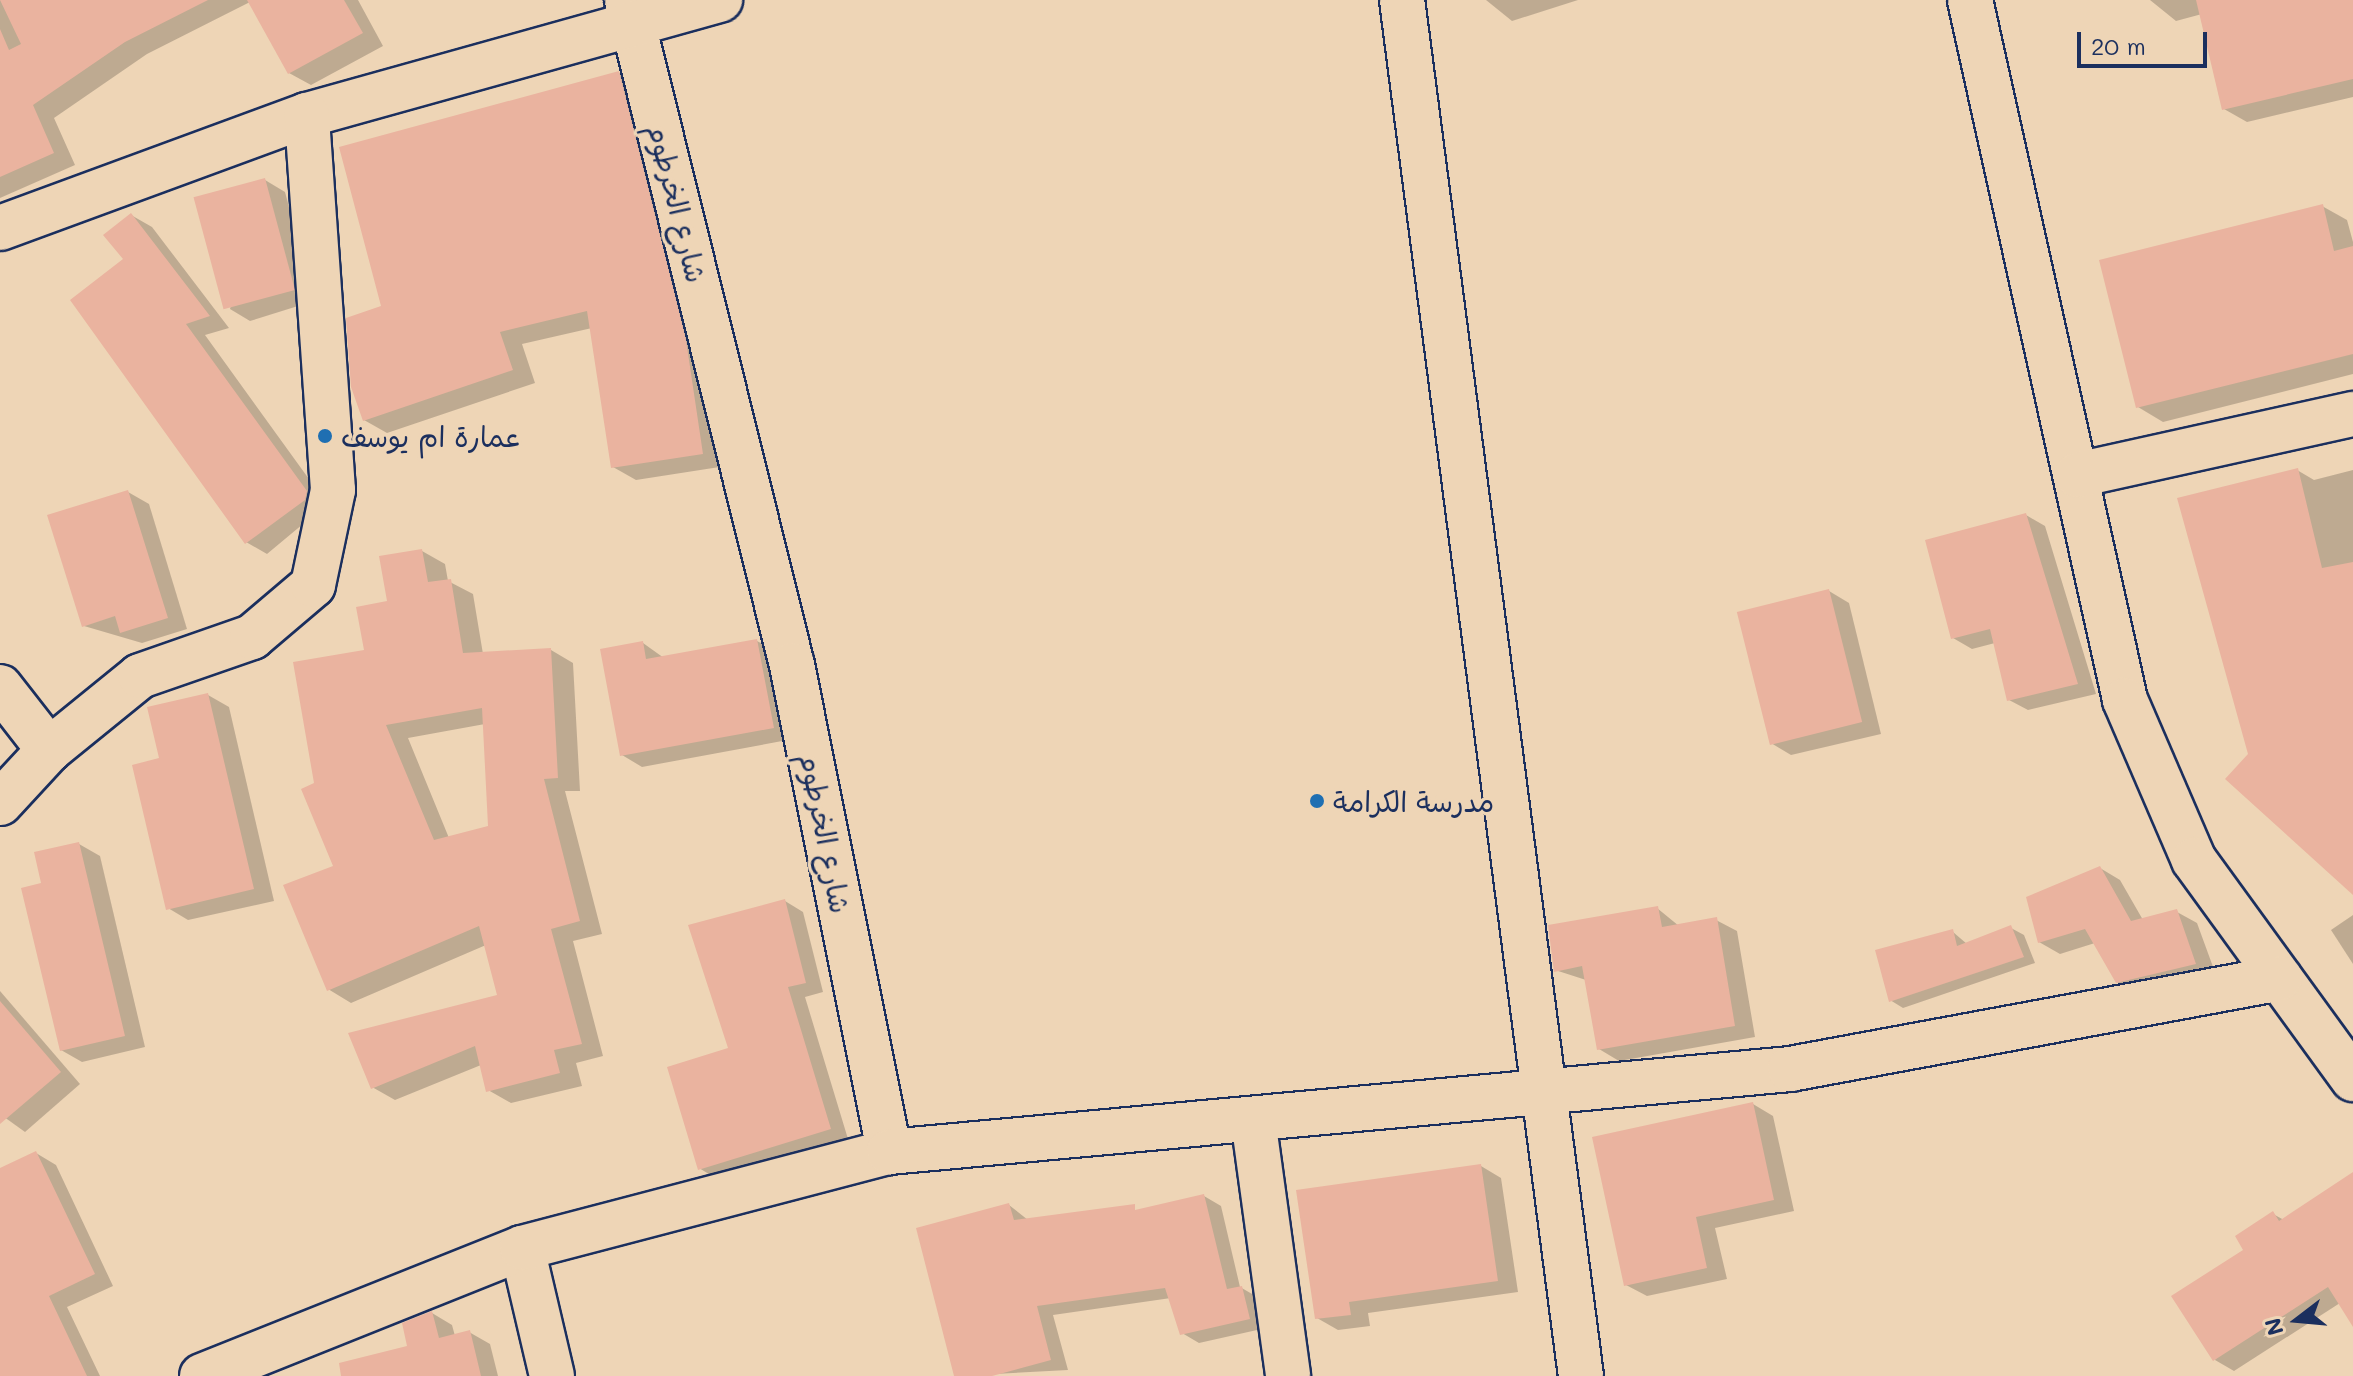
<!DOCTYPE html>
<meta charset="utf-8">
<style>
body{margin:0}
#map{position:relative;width:2353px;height:1376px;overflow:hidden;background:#eed5b6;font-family:Mali,"Playpen Sans Arabic",sans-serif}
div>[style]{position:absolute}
.shadow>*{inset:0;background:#0003}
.building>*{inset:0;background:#eab39f;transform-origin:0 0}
.roads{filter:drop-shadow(2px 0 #1b2f5e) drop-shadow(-2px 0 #1b2f5e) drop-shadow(0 2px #1b2f5e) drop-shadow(0 -2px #1b2f5e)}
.minor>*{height:44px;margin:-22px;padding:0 22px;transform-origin:22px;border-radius:22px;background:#eed5b6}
.dots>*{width:22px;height:22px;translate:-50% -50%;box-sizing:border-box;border:4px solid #eed5b6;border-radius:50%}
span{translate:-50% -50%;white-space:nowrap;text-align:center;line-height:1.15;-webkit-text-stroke:7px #eed5b6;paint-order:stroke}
.street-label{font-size:28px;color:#1b2f5e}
.poi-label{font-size:28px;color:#1b2f5e}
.left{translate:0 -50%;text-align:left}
.north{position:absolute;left:2257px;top:1280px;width:80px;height:80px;-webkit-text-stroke:6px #eed5b6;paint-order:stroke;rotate:254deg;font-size:22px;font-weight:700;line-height:32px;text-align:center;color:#1b2f5e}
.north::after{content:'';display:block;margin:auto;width:28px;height:36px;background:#1b2f5e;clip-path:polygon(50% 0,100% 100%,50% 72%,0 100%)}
.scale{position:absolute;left:2077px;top:32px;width:130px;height:36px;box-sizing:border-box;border:4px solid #1b2f5e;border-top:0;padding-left:10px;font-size:24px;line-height:28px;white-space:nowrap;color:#1b2f5e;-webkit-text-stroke:6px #eed5b6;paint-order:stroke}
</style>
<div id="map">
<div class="shadow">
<div style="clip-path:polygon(0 0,358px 0,383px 46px,311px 85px,289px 73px,250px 2px,147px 54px,54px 118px,75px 165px,0 198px)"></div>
<div style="clip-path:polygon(1486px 0,1578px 0,1512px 21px)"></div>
<div style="clip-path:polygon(2150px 0,2353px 0,2353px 97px,2247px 122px,2224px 109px,2202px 14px,2176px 21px)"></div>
<div style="clip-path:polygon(619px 73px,642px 86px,726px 466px,636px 480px,613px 467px,592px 328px,522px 344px,535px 383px,387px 433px,364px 420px,384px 307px)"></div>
<div style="clip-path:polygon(265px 180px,285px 192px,314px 301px,250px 321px,230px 309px)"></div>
<div style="clip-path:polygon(2322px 206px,2347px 220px,2353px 242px,2353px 374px,2163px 422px,2138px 407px)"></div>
<div style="clip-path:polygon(131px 215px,152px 227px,229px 328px,205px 335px,327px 504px,267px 554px,246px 542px)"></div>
<div style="clip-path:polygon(2297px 470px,2314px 480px,2353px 470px,2353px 893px,2250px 754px)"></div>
<div style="clip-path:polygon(128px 492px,149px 504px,187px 629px,142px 643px,84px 626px)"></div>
<div style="clip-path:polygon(2026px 515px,2045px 526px,2096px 694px,2028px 710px,2009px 700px,1995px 643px,1972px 649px,1953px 638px)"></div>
<div style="clip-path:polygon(evenodd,422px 551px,445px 564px,448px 581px,473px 594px,483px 654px,551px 650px,573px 663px,580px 791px,565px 791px,602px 934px,573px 941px,603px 1056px,576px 1063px,582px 1086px,511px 1103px,488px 1090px,481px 1065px,395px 1100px,372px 1087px,500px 996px,486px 945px,351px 1003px,328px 989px,336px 867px,316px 785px,366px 651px,422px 551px,485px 724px,490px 827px,449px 838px,408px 738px,485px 724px)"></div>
<div style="clip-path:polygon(1829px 591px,1849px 603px,1881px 734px,1791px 755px,1771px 743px)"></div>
<div style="clip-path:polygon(757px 641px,777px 652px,793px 739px,642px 767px,622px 755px,643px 643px,664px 658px)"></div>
<div style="clip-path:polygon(208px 695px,229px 707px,274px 901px,188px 920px,168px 908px,161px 760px)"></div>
<div style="clip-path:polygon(79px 844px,100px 856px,145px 1047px,82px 1062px,61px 1050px,44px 884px)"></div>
<div style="clip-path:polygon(2100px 868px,2120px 880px,2143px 920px,2177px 912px,2197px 923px,2216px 975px,2138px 994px,2117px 982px,2095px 943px,2060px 954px,2039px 942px)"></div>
<div style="clip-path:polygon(785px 901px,803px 912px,823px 992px,805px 997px,848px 1139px,717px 1179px,699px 1168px)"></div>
<div style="clip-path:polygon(1657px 908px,1679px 926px,1716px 920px,1737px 931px,1755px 1037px,1619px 1061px,1599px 1049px,1586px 980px,1555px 970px)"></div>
<div style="clip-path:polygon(2353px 915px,2353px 964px,2331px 930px)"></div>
<div style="clip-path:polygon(2011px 928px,2024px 935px,2035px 963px,1903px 1008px,1890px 1000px,1953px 932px,1967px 944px)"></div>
<div style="clip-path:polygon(0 991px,80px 1084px,25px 1132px,0 1114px)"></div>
<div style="clip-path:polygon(1753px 1104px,1773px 1116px,1794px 1211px,1715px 1228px,1727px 1279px,1647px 1296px,1626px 1285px)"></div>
<div style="clip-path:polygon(36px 1153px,56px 1165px,113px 1286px,67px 1307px,100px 1376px,0 1376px,0 1170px)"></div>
<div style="clip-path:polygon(1481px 1166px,1501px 1178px,1518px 1292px,1368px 1313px,1370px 1326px,1338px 1330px,1317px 1318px)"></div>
<div style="clip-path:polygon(2353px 1175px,2353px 1323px,2340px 1303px,2234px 1371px,2215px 1360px,2246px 1250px,2273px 1214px,2284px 1220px)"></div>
<div style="clip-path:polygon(1204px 1196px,1221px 1206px,1240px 1287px,1259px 1298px,1266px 1328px,1199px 1343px,1182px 1333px,1171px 1298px,1053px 1315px,1068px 1370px,956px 1376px,1009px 1205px,1028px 1220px,1142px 1211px)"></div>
<div style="clip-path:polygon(432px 1313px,452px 1325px,455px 1336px,469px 1332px,490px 1344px,498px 1376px,361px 1376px,410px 1348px)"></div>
</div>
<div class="building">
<div style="clip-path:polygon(0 0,208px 0,125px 42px,33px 105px,54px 153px,0 177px,0 29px,9px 50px,21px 44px)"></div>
<div style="clip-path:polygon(247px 0,344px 0,363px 33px,288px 74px)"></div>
<div style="clip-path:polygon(2196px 0,2353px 0,2353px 79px,2222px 110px)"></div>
<div style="clip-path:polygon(619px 71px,686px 340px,703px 454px,611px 468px,587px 311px,500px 332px,513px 370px,363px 421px,351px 387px,346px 318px,381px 306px,339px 147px)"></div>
<div style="left:265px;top:178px;width:116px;height:74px;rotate:75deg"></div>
<div style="clip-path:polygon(2323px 204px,2334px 251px,2353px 246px,2353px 354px,2136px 408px,2099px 260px)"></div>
<div style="clip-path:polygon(131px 213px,210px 316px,186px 324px,307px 491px,305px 500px,245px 544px,70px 300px,123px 259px,103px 235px)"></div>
<div style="clip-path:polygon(2298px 468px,2322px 568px,2353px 562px,2353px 895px,2225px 779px,2248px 754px,2177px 498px)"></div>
<div style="clip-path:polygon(128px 490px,168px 618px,120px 633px,115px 616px,82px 627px,47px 515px)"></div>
<div style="clip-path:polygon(2026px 513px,2078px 684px,2007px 701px,1990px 629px,1951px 639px,1925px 540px)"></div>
<div style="clip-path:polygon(evenodd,422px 549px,428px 582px,451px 579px,463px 653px,551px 648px,558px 778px,544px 779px,580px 921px,551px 929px,582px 1044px,554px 1050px,560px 1073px,486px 1092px,475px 1046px,371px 1089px,348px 1033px,497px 995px,479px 926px,327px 991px,283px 885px,333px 866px,301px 789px,314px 783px,293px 662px,364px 650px,356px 607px,387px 601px,379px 556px,422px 549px,482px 708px,488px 826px,434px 840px,386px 725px,482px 708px)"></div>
<div style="left:1829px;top:589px;width:137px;height:95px;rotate:76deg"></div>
<div style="clip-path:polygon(757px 639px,774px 728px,620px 756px,600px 649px,643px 641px,646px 659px)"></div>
<div style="clip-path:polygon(208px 693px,254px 889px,166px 910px,132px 765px,159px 758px,147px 707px)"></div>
<div style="clip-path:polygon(79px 842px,125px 1036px,60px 1051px,21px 888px,41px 883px,34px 852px)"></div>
<div style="clip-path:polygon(2100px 866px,2131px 921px,2177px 909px,2196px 964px,2116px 983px,2085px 929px,2038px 943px,2026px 897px)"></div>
<div style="clip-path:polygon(785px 899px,806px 983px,788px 987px,831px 1129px,698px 1170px,667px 1067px,728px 1048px,688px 925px)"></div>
<div style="clip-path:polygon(1658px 906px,1662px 927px,1717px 917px,1735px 1026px,1597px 1050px,1582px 966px,1554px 972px,1548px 925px)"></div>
<div style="clip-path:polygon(2011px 925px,2024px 957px,1889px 1002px,1875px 950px,1953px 929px,1957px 946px)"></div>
<div style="clip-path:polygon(0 1001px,61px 1072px,0 1124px)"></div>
<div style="clip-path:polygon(1753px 1102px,1774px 1200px,1696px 1217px,1707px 1268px,1624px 1286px,1592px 1137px)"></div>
<div style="clip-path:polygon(36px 1151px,95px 1274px,49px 1296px,87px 1376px,0 1376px,0 1168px)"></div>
<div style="clip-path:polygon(1481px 1164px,1498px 1281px,1349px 1302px,1351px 1315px,1315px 1319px,1296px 1190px)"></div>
<div style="clip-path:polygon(2353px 1172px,2353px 1327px,2328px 1287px,2213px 1361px,2171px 1296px,2243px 1250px,2235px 1236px,2273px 1211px,2279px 1221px)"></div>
<div style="clip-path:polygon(1204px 1194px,1227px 1289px,1242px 1286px,1250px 1319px,1180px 1335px,1165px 1288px,1037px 1306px,1051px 1360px,992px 1376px,954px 1376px,916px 1228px,1009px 1203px,1014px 1220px,1135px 1204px,1135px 1210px)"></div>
<div style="clip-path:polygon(432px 1311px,439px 1338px,470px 1330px,481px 1376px,341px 1376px,339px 1363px,407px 1346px,402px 1323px)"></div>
</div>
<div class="roads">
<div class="minor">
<div style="left:627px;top:0;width:685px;rotate:76.07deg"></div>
<div style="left:792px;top:665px;width:497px;rotate:78.7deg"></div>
<div style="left:1402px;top:0;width:1388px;rotate:82.59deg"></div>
<div style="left:1970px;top:0;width:717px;rotate:77.51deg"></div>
<div style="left:2125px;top:700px;width:174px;rotate:66.7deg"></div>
<div style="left:2194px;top:860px;width:271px;rotate:54deg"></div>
<div style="left:0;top:228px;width:327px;rotate:-20.2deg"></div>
<div style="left:307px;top:115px;width:429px;rotate:-15.6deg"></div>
<div style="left:2077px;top:475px;width:283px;rotate:-12.5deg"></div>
<div style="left:0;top:687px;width:80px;rotate:52.1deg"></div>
<div style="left:0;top:803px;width:72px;rotate:-47.2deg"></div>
<div style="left:49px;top:750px;width:117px;rotate:-39.1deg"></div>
<div style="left:140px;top:676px;width:119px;rotate:-19.2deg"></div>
<div style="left:252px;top:637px;width:80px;rotate:-40.4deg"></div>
<div style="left:313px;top:585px;width:97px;rotate:-78.1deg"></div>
<div style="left:333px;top:490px;width:376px;rotate:-94deg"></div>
<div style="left:1253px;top:1119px;width:259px;rotate:82.2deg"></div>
<div style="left:522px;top:1248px;width:131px;rotate:76.8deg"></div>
<div style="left:202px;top:1376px;width:345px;rotate:-21.8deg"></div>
<div style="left:522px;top:1248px;width:379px;rotate:-14.7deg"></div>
<div style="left:889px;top:1152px;width:905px;rotate:-5.26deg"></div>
<div style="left:1790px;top:1069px;width:498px;rotate:-10.5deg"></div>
</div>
</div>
<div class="dots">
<div style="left:325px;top:436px;background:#1f6fb2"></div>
<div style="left:1317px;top:801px;background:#1f6fb2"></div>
</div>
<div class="street-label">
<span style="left:678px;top:203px;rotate:76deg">شارع الخرطوم</span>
<span style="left:826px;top:833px;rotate:79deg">شارع الخرطوم</span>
</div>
<div class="poi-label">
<span class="left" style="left:341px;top:436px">عمارة ام يوسف</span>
<span class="left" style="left:1333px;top:801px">مدرسة الكرامة</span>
</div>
<div class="north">N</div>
<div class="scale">20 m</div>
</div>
